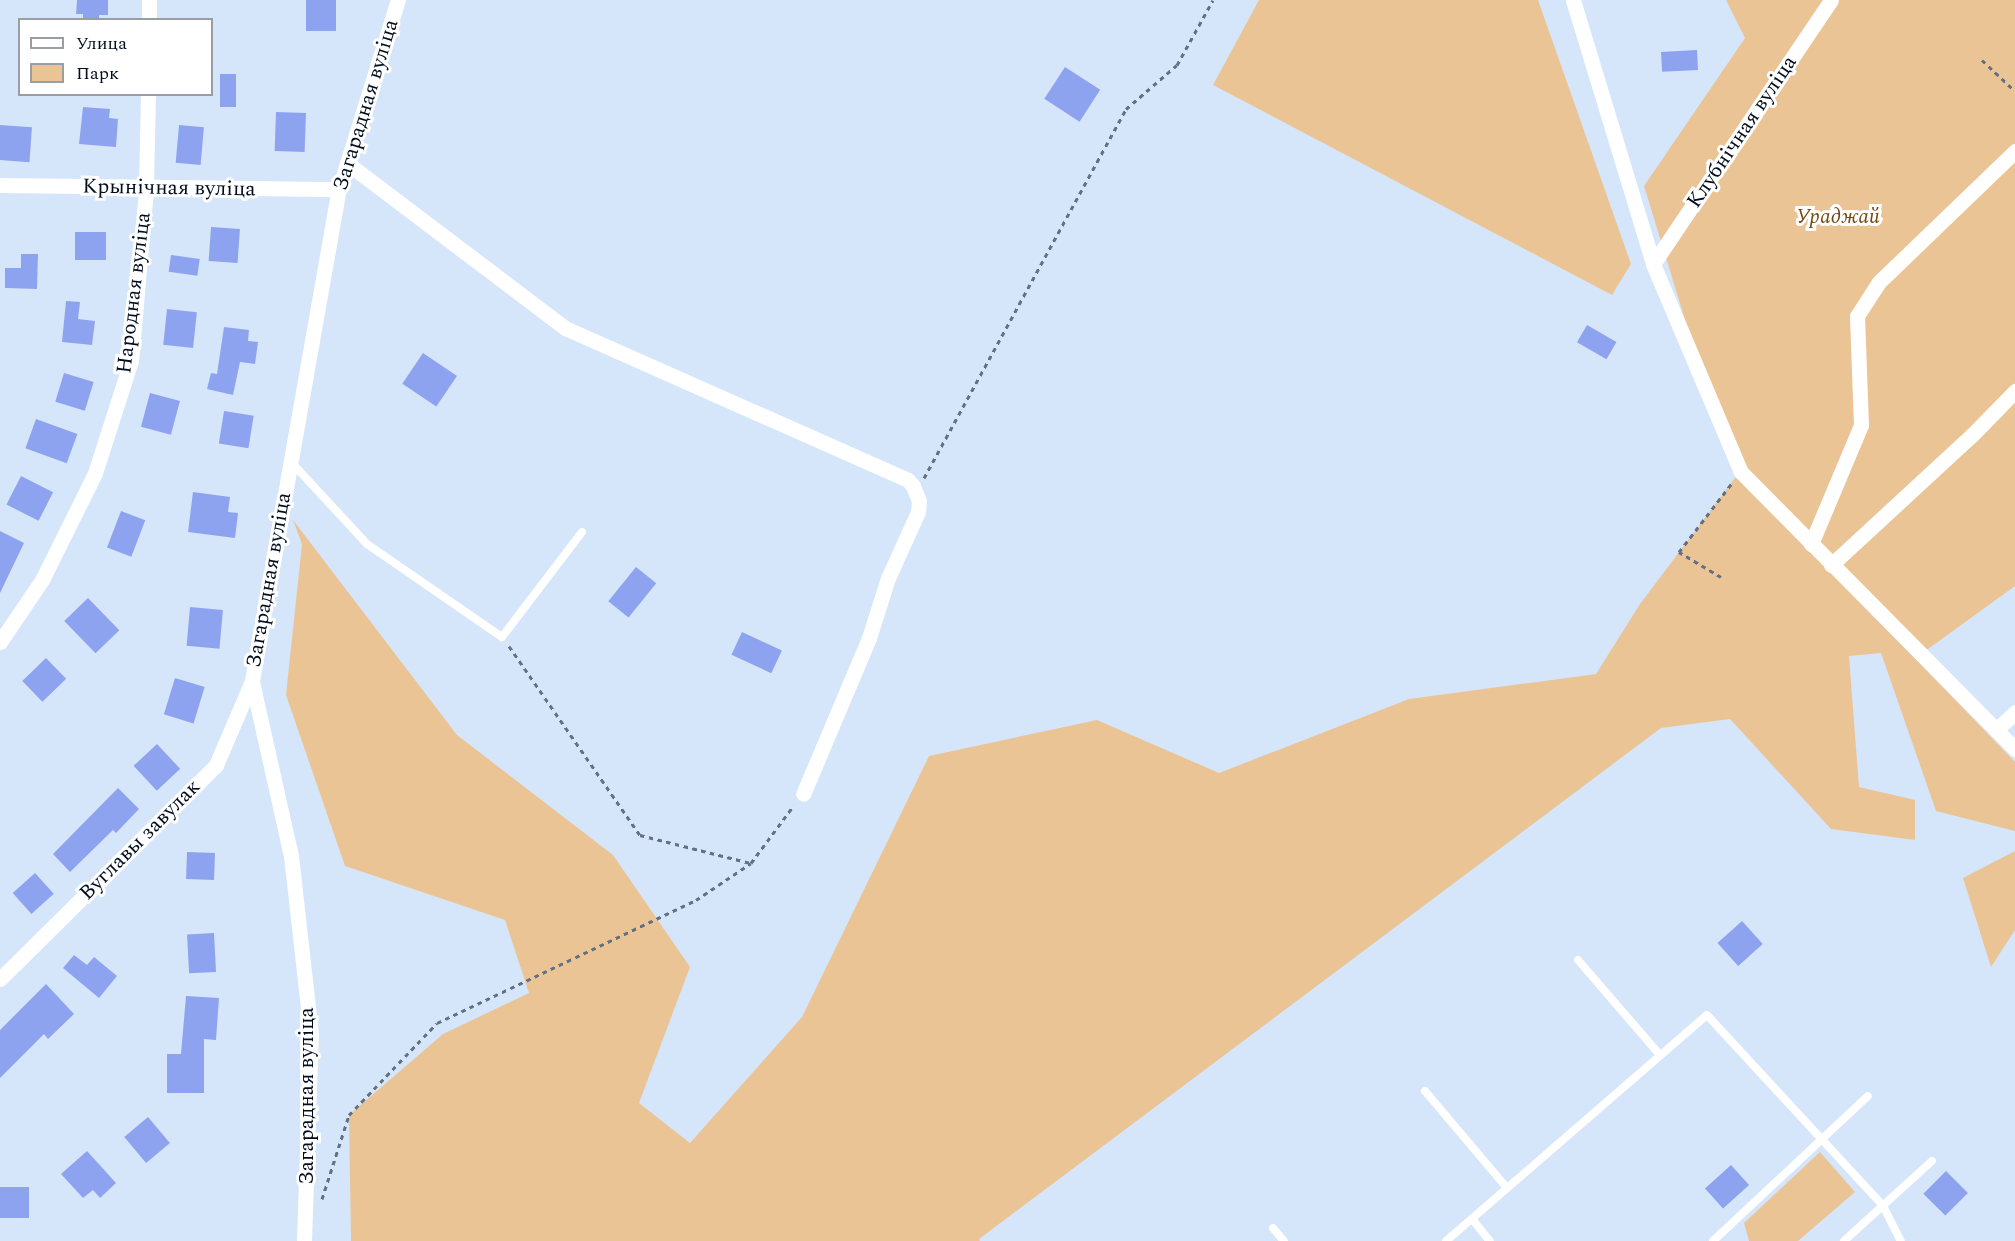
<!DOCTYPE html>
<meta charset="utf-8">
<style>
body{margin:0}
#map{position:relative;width:2015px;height:1241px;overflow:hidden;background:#d5e6fa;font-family:Spectral,serif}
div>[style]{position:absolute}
.green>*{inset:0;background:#ebc496}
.building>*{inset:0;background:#8ea3f0;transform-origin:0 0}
.path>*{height:3px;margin-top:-1.5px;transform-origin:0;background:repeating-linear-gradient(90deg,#627082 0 4.5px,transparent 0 9px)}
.service>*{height:8px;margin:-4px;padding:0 4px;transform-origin:4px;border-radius:4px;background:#fff}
.minor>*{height:15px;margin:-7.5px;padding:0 7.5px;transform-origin:7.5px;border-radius:7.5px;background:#fff}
span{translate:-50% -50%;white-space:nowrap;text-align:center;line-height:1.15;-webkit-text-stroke:6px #fff;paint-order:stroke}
.street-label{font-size:21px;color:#010d1d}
.park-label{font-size:21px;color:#714a11;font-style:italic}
.legend{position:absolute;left:18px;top:18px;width:195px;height:78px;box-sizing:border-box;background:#fff;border:2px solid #999ea5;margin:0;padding:8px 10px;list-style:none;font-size:18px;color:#010d1d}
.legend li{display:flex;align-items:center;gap:12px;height:30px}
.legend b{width:30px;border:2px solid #999ea5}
</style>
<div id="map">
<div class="green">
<div style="clip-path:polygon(1259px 0,1538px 0,1631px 264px,1612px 295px,1213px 85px)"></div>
<div style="clip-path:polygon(1726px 0,2015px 0,2015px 586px,1928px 649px,1908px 651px,2015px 762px,2015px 831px,1936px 811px,1881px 653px,1849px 656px,1859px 787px,1915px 800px,1915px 840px,1831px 829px,1730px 719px,1661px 728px,979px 1239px,980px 1241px,351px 1241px,349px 1115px,443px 1034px,529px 993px,505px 920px,345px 866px,286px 695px,302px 544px,293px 520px,457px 735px,613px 855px,690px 967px,639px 1103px,690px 1143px,802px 1017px,929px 756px,1097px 720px,1219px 773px,1409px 699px,1596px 674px,1640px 604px,1744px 466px,1720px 434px,1644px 186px,1745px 38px)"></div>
<div style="clip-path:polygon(2015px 851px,2015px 930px,1991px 967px,1963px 878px)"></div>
<div style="clip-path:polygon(1820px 1152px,1855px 1192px,1798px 1241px,1749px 1241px,1744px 1223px)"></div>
</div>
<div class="building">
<div style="clip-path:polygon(77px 0,108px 0,108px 15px,99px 15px,99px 18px,83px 18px,83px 14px,76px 14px)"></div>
<div style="left:306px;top:0;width:30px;height:31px"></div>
<div style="left:1697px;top:50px;width:20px;height:36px;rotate:87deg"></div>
<div style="left:1065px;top:67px;width:42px;height:38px;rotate:33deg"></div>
<div style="left:220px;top:74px;width:16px;height:33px"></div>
<div style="clip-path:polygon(83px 107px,110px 109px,109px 118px,118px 119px,116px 147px,79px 144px)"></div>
<div style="left:276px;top:112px;width:30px;height:39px;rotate:2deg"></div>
<div style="left:0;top:125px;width:32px;height:35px;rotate:4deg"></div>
<div style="left:179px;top:125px;width:25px;height:38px;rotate:5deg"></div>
<div style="left:211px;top:227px;width:29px;height:34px;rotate:4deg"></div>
<div style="left:75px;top:232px;width:31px;height:28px"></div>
<div style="clip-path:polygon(21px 254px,38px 254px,37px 289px,5px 288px,5px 268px,21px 268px)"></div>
<div style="left:171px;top:255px;width:29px;height:17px;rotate:8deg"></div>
<div style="clip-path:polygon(66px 301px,80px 302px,78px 319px,95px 321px,92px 345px,62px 342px)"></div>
<div style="left:167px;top:309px;width:30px;height:36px;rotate:6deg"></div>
<div style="left:1587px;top:325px;width:34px;height:20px;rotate:30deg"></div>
<div style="clip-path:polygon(224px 327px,249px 330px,248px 341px,258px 342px,255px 364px,240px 362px,233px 395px,207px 389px,211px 373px,217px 374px)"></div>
<div style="left:423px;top:353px;width:41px;height:37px;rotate:34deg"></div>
<div style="left:64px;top:373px;width:31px;height:30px;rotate:17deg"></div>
<div style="left:150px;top:393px;width:31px;height:35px;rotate:15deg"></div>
<div style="left:224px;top:411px;width:30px;height:33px;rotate:9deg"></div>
<div style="left:36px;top:419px;width:44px;height:31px;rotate:20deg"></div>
<div style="left:21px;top:476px;width:36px;height:32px;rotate:27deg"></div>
<div style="clip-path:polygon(193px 492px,230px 497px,228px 512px,238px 513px,235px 538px,188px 532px)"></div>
<div style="left:121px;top:511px;width:26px;height:39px;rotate:21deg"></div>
<div style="clip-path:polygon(0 531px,24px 543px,0 593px)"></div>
<div style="left:636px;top:567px;width:26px;height:44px;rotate:39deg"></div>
<div style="left:88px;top:598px;width:45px;height:33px;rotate:46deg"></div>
<div style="left:190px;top:607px;width:33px;height:39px;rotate:5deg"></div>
<div style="left:742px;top:632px;width:44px;height:25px;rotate:25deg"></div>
<div style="left:46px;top:658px;width:29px;height:33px;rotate:46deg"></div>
<div style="left:175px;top:678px;width:31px;height:38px;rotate:17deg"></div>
<div style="left:157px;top:744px;width:34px;height:32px;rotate:47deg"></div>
<div style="clip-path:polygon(118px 788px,139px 809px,116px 833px,113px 830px,70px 872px,53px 854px)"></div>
<div style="left:187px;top:852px;width:28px;height:27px;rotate:2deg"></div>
<div style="left:35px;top:873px;width:28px;height:30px;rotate:48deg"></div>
<div style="left:1742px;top:921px;width:31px;height:33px;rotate:48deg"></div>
<div style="left:214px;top:933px;width:39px;height:27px;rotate:87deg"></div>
<div style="clip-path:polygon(74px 955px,87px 965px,94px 957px,117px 976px,99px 998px,63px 968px)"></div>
<div style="clip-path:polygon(46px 984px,74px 1014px,48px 1039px,44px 1034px,0 1078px,0 1030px)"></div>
<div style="clip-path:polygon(186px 996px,219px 998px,216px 1040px,204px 1039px,204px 1093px,167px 1093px,167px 1054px,181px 1054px)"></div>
<div style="left:148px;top:1117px;width:34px;height:31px;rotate:50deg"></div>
<div style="clip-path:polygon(87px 1151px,116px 1183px,100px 1198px,93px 1190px,83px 1198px,61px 1174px)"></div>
<div style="left:1731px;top:1165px;width:27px;height:35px;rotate:48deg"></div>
<div style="left:1946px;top:1171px;width:31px;height:32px;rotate:45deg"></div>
<div style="left:0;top:1187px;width:29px;height:31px"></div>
</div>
<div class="path">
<div style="left:1982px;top:60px;width:45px;rotate:43.2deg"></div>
<div style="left:924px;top:478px;width:421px;rotate:-61.3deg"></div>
<div style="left:1126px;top:109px;width:67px;rotate:-40.8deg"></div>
<div style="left:1177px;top:65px;width:74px;rotate:-61deg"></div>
<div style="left:1721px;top:577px;width:49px;rotate:-149.2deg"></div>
<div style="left:1679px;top:552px;width:87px;rotate:-52.5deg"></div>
<div style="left:509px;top:646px;width:230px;rotate:55.3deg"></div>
<div style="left:640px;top:835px;width:114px;rotate:14.2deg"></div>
<div style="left:322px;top:1199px;width:88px;rotate:-72.2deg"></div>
<div style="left:349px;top:1115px;width:127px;rotate:-46.3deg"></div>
<div style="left:437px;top:1023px;width:287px;rotate:-25.4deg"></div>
<div style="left:696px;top:900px;width:66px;rotate:-33.9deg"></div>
<div style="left:751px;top:863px;width:72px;rotate:-53.4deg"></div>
</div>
<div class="service">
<div style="left:292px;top:463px;width:110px;rotate:47.2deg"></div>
<div style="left:367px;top:544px;width:164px;rotate:34.6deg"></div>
<div style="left:502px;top:637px;width:132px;rotate:-52.7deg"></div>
<div style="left:1578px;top:960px;width:125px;rotate:49.2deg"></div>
<div style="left:1425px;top:1091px;width:127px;rotate:49.8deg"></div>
<div style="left:1472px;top:1219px;width:28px;rotate:51deg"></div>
<div style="left:1273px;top:1228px;width:17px;rotate:50deg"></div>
<div style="left:1446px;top:1241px;width:345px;rotate:-40.9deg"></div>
<div style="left:1707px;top:1015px;width:260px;rotate:47.3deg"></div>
<div style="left:1883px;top:1206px;width:39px;rotate:63deg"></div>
<div style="left:1713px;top:1241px;width:212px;rotate:-43.1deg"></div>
<div style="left:1844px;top:1241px;width:119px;rotate:-42.3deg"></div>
</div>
<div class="minor">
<div style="left:1573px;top:0;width:276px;rotate:73.1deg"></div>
<div style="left:1653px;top:264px;width:226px;rotate:67.1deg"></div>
<div style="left:1741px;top:472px;width:390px;rotate:45.3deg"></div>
<div style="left:149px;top:20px;width:20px;rotate:-90deg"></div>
<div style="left:347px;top:163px;width:273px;rotate:37.1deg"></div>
<div style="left:565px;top:328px;width:375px;rotate:23.9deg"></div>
<div style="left:908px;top:480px;width:8px;rotate:50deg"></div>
<div style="left:913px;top:486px;width:16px;rotate:68deg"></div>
<div style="left:919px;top:501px;width:11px;rotate:95deg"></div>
<div style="left:918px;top:512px;width:72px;rotate:114.4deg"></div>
<div style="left:888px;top:578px;width:63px;rotate:107.6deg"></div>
<div style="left:869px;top:638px;width:169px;rotate:112.9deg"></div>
<div style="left:0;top:185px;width:339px;rotate:0.7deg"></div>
<div style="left:1653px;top:264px;width:318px;rotate:-56deg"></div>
<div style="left:1811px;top:544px;width:129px;rotate:-67.2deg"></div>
<div style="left:1861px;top:425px;width:109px;rotate:-92.1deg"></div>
<div style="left:1857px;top:316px;width:40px;rotate:-57.1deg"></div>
<div style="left:1879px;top:282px;width:189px;rotate:-43.9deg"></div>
<div style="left:1831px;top:565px;width:192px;rotate:-42.7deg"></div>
<div style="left:1972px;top:435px;width:62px;rotate:-45.7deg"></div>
<div style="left:0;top:642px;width:75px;rotate:-55.9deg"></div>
<div style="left:42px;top:580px;width:119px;rotate:-63.6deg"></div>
<div style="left:95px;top:473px;width:118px;rotate:-72.2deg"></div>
<div style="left:131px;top:361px;width:173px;rotate:-85deg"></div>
<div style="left:146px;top:189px;width:95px;rotate:-88.8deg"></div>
<div style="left:1996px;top:730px;width:26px;rotate:-43deg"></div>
<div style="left:0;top:979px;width:304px;rotate:-44.7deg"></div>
<div style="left:216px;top:765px;width:91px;rotate:-66.8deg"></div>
<div style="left:304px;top:1241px;width:207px;rotate:-88.1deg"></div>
<div style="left:311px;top:1034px;width:179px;rotate:-96.4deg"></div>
<div style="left:291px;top:856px;width:179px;rotate:-102.6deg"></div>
<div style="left:252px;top:681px;width:500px;rotate:-80deg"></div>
<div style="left:339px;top:189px;width:198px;rotate:-72.7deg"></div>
</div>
<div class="street-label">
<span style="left:366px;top:105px;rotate:-73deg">Загарадная вуліца</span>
<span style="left:1742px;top:132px;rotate:-56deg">Клубнічная вуліца</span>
<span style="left:169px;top:188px;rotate:1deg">Крынічная вуліца</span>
<span style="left:134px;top:293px;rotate:-83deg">Народная вуліца</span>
<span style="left:269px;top:580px;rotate:-80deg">Загарадная вуліца</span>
<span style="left:140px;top:840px;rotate:-45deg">Вуглавы завулак</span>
<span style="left:307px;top:1096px;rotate:-90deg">Загарадная вуліца</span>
</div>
<div class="park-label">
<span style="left:1838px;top:217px">Ураджай</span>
</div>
<ul class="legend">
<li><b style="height:8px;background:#fff"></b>Улица</li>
<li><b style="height:16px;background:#ebc496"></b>Парк</li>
</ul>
</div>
